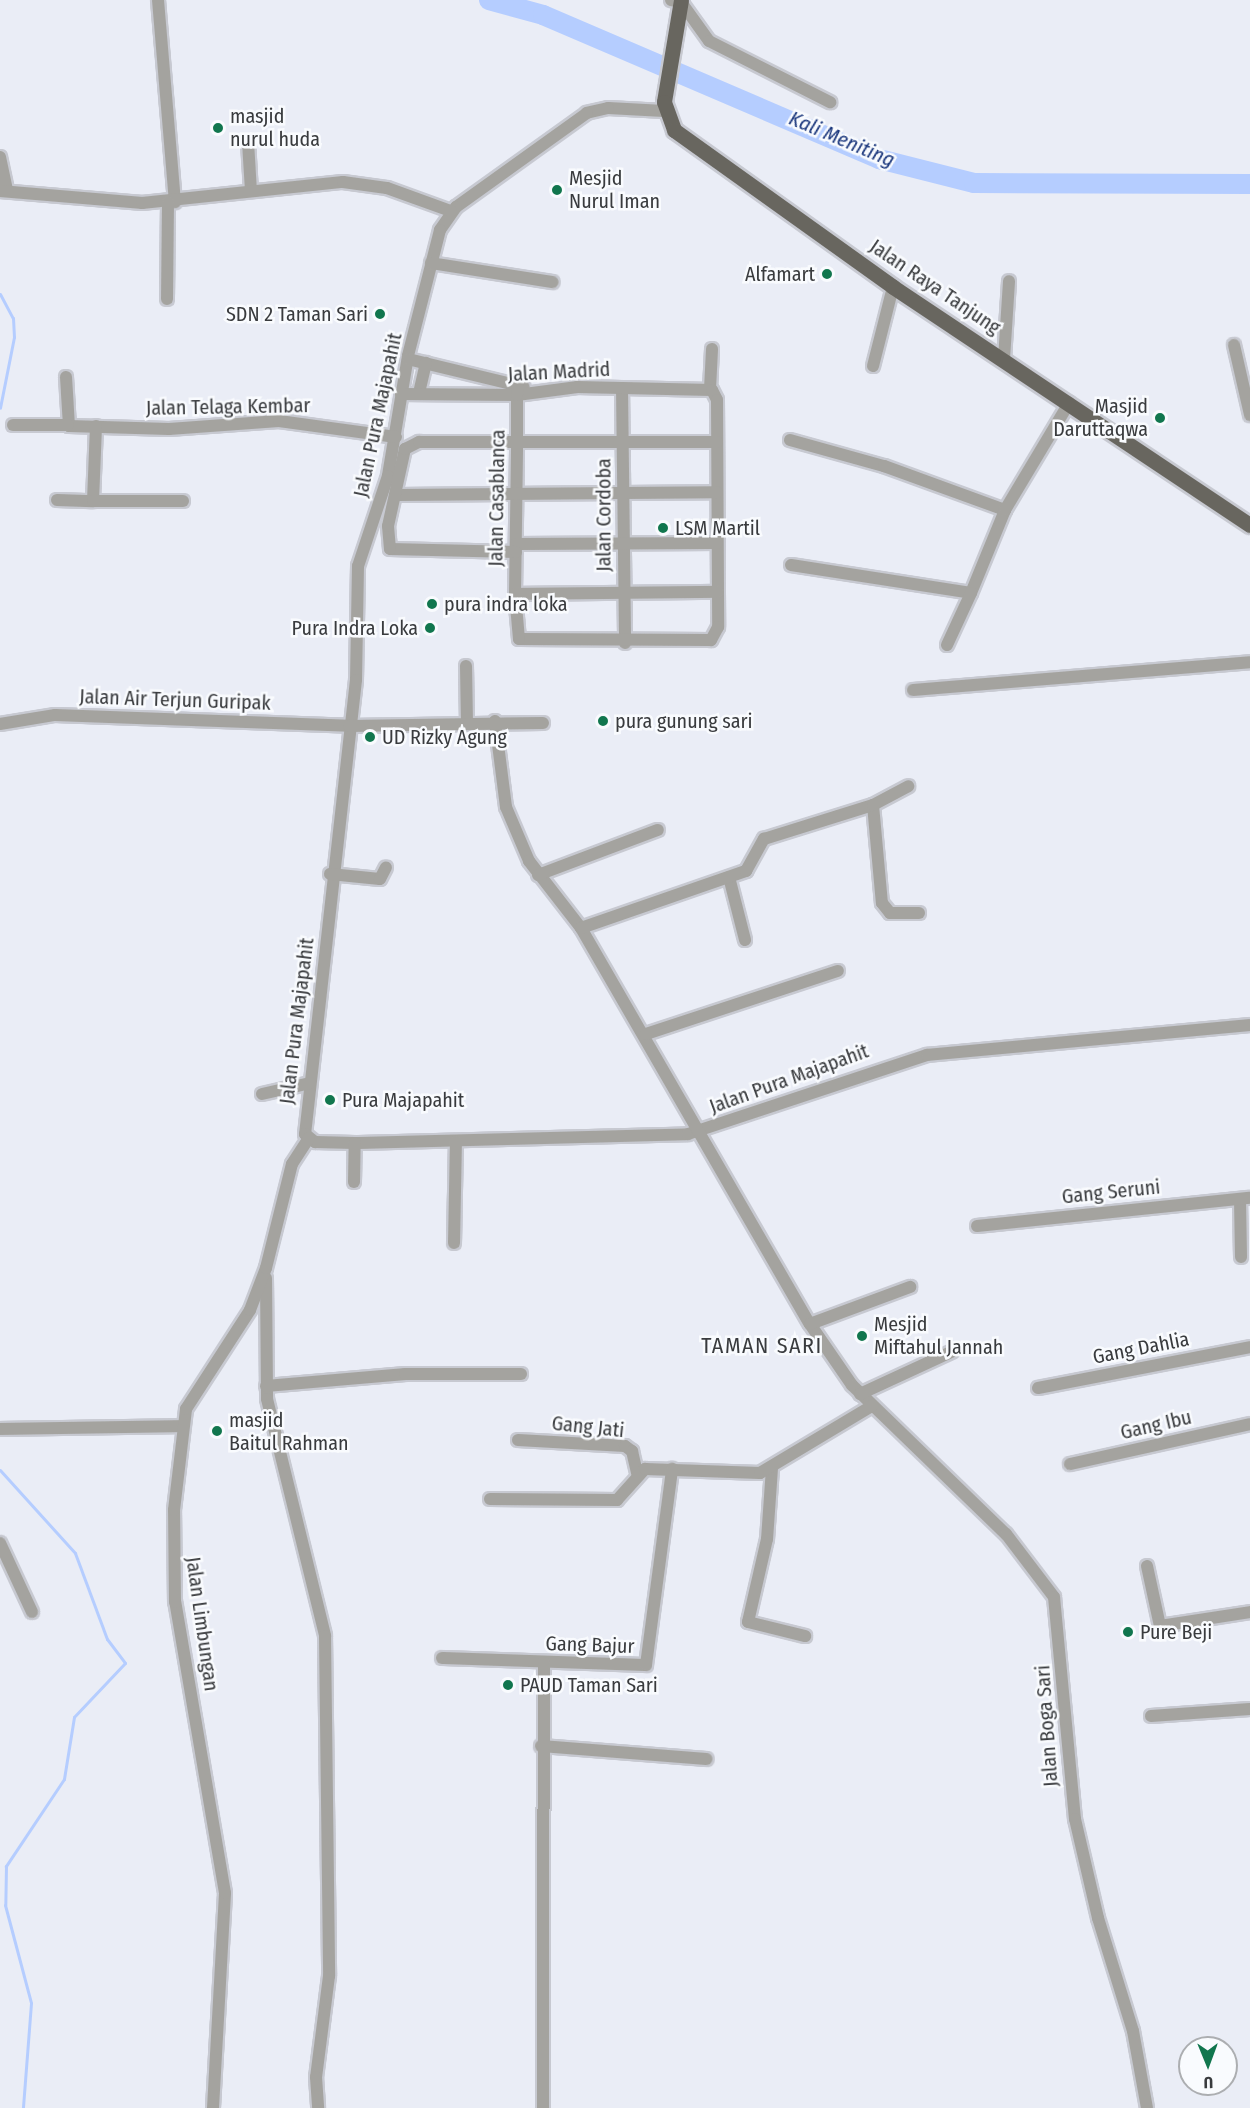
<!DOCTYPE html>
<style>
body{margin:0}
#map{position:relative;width:1250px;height:2108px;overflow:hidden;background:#eaedf6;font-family:"Fira Sans Condensed",sans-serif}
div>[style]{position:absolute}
.stream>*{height:3px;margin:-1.5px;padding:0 1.5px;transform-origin:1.5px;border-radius:1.5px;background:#b5cdff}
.river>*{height:20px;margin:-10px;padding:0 10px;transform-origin:10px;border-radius:10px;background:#b5cdff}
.roads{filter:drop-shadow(2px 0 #c7c9d1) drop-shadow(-2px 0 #c7c9d1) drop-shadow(0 2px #c7c9d1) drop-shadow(0 -2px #c7c9d1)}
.minor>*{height:12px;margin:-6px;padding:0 6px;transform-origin:6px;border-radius:6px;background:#a4a39f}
.major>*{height:15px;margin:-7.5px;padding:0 7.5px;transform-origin:7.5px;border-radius:7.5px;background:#68665f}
.dots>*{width:16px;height:16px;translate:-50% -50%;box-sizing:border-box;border:3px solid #f9fbfe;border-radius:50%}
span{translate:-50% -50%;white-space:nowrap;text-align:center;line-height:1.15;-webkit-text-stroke:5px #f9fbfe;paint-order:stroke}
.poi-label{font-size:20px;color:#393b3e}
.left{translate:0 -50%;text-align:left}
.right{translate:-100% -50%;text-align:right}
.street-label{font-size:20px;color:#393b3e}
.water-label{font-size:21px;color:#1d397e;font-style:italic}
.quarter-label{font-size:22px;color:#393b3e;letter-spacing:1.5px}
.north{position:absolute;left:1178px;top:2036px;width:60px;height:60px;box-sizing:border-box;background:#f9fbfe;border:2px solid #acaeb1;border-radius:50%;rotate:179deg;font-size:16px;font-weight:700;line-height:24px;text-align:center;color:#393b3e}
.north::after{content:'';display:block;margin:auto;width:21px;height:27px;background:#11764e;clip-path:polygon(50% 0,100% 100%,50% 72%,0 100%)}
</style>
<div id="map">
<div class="stream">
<div style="left:0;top:294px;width:27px;rotate:62deg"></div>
<div style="left:13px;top:318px;width:19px;rotate:87deg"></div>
<div style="left:14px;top:337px;width:72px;rotate:101.2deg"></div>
<div style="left:0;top:1470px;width:112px;rotate:47.9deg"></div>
<div style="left:75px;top:1553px;width:92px;rotate:69.6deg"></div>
<div style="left:107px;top:1639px;width:30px;rotate:53deg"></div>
<div style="left:125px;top:1663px;width:74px;rotate:133.4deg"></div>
<div style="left:74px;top:1717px;width:63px;rotate:99.2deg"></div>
<div style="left:64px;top:1779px;width:105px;rotate:123.7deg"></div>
<div style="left:6px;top:1866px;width:39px;rotate:91deg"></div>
<div style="left:5px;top:1905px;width:101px;rotate:75.1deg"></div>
<div style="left:31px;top:2003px;width:105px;rotate:94.4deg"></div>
</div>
<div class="river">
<div style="left:489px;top:0;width:56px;rotate:15.5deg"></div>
<div style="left:543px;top:15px;width:366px;rotate:23.2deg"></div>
<div style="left:879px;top:159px;width:98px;rotate:14.2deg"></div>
<div style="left:974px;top:183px;width:276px;rotate:0.2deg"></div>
</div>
<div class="roads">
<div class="minor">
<div style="left:158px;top:0;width:203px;rotate:85.2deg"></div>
<div style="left:671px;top:0;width:10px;rotate:11deg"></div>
<div style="left:681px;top:2px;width:48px;rotate:54.3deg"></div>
<div style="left:709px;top:41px;width:136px;rotate:26.8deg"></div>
<div style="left:664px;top:111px;width:56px;rotate:-176.9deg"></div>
<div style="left:608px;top:108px;width:22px;rotate:167deg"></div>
<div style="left:587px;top:113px;width:161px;rotate:144.3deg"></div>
<div style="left:456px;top:207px;width:28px;rotate:125deg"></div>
<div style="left:440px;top:230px;width:130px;rotate:104.3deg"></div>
<div style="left:408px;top:356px;width:122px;rotate:99.5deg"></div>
<div style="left:388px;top:476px;width:95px;rotate:108.4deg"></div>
<div style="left:358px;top:566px;width:114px;rotate:91deg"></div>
<div style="left:356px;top:680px;width:457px;rotate:96.4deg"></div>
<div style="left:305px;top:1134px;width:13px;rotate:39deg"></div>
<div style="left:315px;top:1142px;width:40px;rotate:1.4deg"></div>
<div style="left:355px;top:1143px;width:333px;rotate:-1.5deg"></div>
<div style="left:688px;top:1134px;width:252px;rotate:-18.3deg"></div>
<div style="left:927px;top:1055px;width:324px;rotate:-5.3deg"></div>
<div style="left:248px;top:142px;width:49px;rotate:86.5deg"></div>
<div style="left:0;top:157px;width:34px;rotate:78deg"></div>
<div style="left:0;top:191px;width:143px;rotate:4.8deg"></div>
<div style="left:142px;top:203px;width:202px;rotate:-6deg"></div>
<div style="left:343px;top:182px;width:44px;rotate:7.8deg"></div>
<div style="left:387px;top:188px;width:68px;rotate:19.8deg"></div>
<div style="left:431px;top:263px;width:123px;rotate:8.9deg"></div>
<div style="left:167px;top:299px;width:97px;rotate:-89.4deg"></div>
<div style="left:1234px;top:345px;width:72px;rotate:77.1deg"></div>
<div style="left:408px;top:359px;width:119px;rotate:13.6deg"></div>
<div style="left:1004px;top:359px;width:78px;rotate:-86.3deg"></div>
<div style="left:873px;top:366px;width:81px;rotate:-75.8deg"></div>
<div style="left:66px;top:377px;width:49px;rotate:86.5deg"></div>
<div style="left:69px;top:426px;width:100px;rotate:1.7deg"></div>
<div style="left:169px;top:429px;width:110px;rotate:-4.2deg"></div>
<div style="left:279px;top:421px;width:118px;rotate:7.8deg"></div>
<div style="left:622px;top:388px;width:255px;rotate:89.3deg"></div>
<div style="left:710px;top:389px;width:40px;rotate:-87.1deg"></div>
<div style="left:419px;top:393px;width:31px;rotate:-77deg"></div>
<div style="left:401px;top:394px;width:116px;rotate:0.5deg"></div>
<div style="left:517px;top:395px;width:61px;rotate:-7.6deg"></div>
<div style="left:577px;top:387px;width:135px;rotate:1.3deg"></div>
<div style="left:712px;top:390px;width:11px;rotate:63deg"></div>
<div style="left:717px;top:400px;width:227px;rotate:89.7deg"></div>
<div style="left:718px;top:627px;width:15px;rotate:118deg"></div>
<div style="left:711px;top:640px;width:192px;rotate:-179.7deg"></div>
<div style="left:519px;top:639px;width:45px;rotate:-95.1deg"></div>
<div style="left:515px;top:594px;width:152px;rotate:-89.2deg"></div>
<div style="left:517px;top:442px;width:47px;rotate:-90deg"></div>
<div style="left:517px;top:395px;width:10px;rotate:-84deg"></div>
<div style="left:13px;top:425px;width:55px"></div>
<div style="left:790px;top:440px;width:98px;rotate:15.5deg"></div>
<div style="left:884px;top:466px;width:129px;rotate:20deg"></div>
<div style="left:398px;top:495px;width:319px;rotate:-0.5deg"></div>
<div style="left:57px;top:500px;width:36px;rotate:2deg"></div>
<div style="left:93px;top:501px;width:75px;rotate:-87.7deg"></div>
<div style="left:93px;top:501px;width:90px"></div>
<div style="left:516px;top:544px;width:201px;rotate:-0.3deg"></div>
<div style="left:516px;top:552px;width:126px;rotate:-178.6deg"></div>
<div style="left:390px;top:549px;width:23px;rotate:-95deg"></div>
<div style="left:388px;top:526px;width:79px;rotate:-77.6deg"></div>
<div style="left:405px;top:449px;width:16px;rotate:-27deg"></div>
<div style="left:419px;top:442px;width:298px"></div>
<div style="left:791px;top:565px;width:182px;rotate:8.8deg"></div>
<div style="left:971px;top:593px;width:90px;rotate:-67.7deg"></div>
<div style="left:1005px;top:510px;width:125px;rotate:-59.1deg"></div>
<div style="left:515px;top:594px;width:203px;rotate:-0.6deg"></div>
<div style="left:947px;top:645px;width:57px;rotate:-65.2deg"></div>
<div style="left:466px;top:666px;width:56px;rotate:89deg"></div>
<div style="left:913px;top:690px;width:338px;rotate:-4.7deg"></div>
<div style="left:495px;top:721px;width:87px;rotate:82.7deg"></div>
<div style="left:506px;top:807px;width:59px;rotate:66.9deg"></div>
<div style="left:529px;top:861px;width:85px;rotate:52.2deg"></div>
<div style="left:581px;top:928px;width:457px;rotate:60deg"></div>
<div style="left:810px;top:1324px;width:74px;rotate:55.5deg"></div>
<div style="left:852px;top:1385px;width:214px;rotate:44.1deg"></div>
<div style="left:1006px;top:1534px;width:79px;rotate:52.7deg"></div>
<div style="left:1054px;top:1597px;width:223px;rotate:84.6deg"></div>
<div style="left:1075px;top:1819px;width:102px;rotate:76.9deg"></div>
<div style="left:1098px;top:1918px;width:118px;rotate:72.8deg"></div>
<div style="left:1133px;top:2031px;width:78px;rotate:79.7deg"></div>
<div style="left:0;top:724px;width:56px;rotate:-9.3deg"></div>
<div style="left:55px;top:715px;width:294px;rotate:2.1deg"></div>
<div style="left:349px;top:726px;width:194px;rotate:-0.9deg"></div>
<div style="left:873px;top:805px;width:98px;rotate:84.8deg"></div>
<div style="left:882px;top:903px;width:13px;rotate:51deg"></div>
<div style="left:890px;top:913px;width:29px"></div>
<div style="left:330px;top:874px;width:50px;rotate:5.7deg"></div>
<div style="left:380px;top:879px;width:13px;rotate:-63deg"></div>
<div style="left:538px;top:875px;width:128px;rotate:-20.6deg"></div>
<div style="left:729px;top:877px;width:65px;rotate:75.7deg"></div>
<div style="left:581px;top:928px;width:175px;rotate:-19.1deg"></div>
<div style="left:746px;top:871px;width:37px;rotate:-61deg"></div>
<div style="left:764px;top:839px;width:114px;rotate:-17.3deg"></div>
<div style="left:873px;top:805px;width:40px;rotate:-28deg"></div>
<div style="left:646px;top:1034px;width:202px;rotate:-18.2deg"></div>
<div style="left:262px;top:1094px;width:49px;rotate:-12.9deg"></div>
<div style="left:354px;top:1182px;width:39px;rotate:-89deg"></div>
<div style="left:1240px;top:1199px;width:58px;rotate:89deg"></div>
<div style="left:977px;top:1226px;width:274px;rotate:-5.9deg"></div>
<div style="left:454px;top:1243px;width:102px;rotate:-88.9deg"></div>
<div style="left:266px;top:1278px;width:121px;rotate:89.5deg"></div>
<div style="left:267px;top:1399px;width:244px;rotate:76.2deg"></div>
<div style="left:325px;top:1636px;width:340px;rotate:89.3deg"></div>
<div style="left:329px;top:1976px;width:102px;rotate:97.3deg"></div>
<div style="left:316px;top:2077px;width:31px;rotate:86deg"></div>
<div style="left:810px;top:1324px;width:107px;rotate:-20.3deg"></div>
<div style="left:266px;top:1386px;width:140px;rotate:-4.9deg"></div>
<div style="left:405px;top:1374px;width:116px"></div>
<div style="left:1038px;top:1388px;width:216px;rotate:-10.9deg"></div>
<div style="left:860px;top:1394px;width:102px;rotate:-24.8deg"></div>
<div style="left:0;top:1429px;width:183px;rotate:-0.9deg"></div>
<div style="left:518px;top:1440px;width:107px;rotate:3.2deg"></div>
<div style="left:625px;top:1446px;width:9px;rotate:36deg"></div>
<div style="left:632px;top:1451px;width:23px;rotate:77deg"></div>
<div style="left:1070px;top:1464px;width:184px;rotate:-12.5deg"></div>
<div style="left:772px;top:1468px;width:71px;rotate:94deg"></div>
<div style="left:767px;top:1539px;width:85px;rotate:102.9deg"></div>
<div style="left:748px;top:1622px;width:59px;rotate:13.8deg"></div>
<div style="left:490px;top:1499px;width:127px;rotate:0.5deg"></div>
<div style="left:617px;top:1500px;width:42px;rotate:-47.9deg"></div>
<div style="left:645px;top:1469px;width:115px;rotate:2deg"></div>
<div style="left:760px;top:1473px;width:131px;rotate:-30.9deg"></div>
<div style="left:0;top:1543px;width:76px;rotate:65.1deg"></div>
<div style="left:1147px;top:1566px;width:61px;rotate:77.8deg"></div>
<div style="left:1160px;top:1626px;width:91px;rotate:-8.8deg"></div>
<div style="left:442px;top:1658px;width:204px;rotate:2deg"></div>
<div style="left:646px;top:1665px;width:198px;rotate:-82.4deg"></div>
<div style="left:1151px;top:1716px;width:99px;rotate:-4deg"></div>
<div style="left:541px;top:1746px;width:166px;rotate:4.5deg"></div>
<div style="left:213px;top:2108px;width:215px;rotate:-86.8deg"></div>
<div style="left:225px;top:1893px;width:295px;rotate:-99.7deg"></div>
<div style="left:175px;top:1602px;width:92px;rotate:-90.6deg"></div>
<div style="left:174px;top:1510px;width:102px;rotate:-83.2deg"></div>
<div style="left:186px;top:1409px;width:118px;rotate:-57.1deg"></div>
<div style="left:250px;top:1310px;width:45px;rotate:-69.1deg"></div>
<div style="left:266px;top:1268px;width:107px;rotate:-76deg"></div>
<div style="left:292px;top:1164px;width:31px;rotate:-57deg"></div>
<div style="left:543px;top:2108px;width:445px;rotate:-89.9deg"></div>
</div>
<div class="major">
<div style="left:681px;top:0;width:103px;rotate:99.5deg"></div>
<div style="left:664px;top:102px;width:30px;rotate:70deg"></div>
<div style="left:674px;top:130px;width:269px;rotate:35.6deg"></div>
<div style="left:893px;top:287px;width:429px;rotate:33.7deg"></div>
</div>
</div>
<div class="dots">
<div style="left:218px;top:128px;background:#11764e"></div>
<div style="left:557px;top:190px;background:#11764e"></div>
<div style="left:827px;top:274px;background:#11764e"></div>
<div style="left:380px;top:314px;background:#11764e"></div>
<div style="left:1160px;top:418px;background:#11764e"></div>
<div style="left:663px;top:528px;background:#11764e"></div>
<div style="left:432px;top:604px;background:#11764e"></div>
<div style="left:430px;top:628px;background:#11764e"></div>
<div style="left:603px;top:721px;background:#11764e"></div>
<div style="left:370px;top:737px;background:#11764e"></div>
<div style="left:330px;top:1100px;background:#11764e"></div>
<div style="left:862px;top:1336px;background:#11764e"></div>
<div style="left:217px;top:1431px;background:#11764e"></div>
<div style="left:1128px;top:1632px;background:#11764e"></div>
<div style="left:508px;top:1685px;background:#11764e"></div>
</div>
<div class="poi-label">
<span class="left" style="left:230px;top:128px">masjid<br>nurul huda</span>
<span class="left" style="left:569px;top:190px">Mesjid<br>Nurul Iman</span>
<span class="right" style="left:815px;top:274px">Alfamart</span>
<span class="right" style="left:368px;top:314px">SDN 2 Taman Sari</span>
<span class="right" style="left:1148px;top:418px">Masjid<br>Daruttaqwa</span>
<span class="left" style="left:675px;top:528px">LSM Martil</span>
<span class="left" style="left:444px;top:604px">pura indra loka</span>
<span class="right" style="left:418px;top:628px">Pura Indra Loka</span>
<span class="left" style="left:615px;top:721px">pura gunung sari</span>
<span class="left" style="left:382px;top:737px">UD Rizky Agung</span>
<span class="left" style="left:342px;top:1100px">Pura Majapahit</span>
<span class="left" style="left:874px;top:1336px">Mesjid<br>Miftahul Jannah</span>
<span class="left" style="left:229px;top:1432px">masjid<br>Baitul Rahman</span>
<span class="left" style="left:1140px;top:1632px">Pure Beji</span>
<span class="left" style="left:520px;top:1685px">PAUD Taman Sari</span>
</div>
<div class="street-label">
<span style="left:935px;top:287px;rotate:34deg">Jalan Raya Tanjung</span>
<span style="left:559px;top:372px;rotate:-3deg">Jalan Madrid</span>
<span style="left:228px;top:407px;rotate:-1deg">Jalan Telaga Kembar</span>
<span style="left:378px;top:415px;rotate:-78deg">Jalan Pura Majapahit</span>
<span style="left:497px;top:498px;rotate:-89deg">Jalan Casablanca</span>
<span style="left:604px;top:515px;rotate:-90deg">Jalan Cordoba</span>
<span style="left:175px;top:700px;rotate:2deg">Jalan Air Terjun Guripak</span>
<span style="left:297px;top:1021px;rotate:-83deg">Jalan Pura Majapahit</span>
<span style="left:789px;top:1079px;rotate:-20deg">Jalan Pura Majapahit</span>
<span style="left:1111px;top:1192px;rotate:-6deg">Gang Seruni</span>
<span style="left:1141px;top:1348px;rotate:-11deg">Gang Dahlia</span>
<span style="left:1156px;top:1425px;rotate:-13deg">Gang Ibu</span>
<span style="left:588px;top:1427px;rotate:6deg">Gang Jati</span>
<span style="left:202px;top:1624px;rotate:82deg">Jalan Limbungan</span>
<span style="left:590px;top:1645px;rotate:2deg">Gang Bajur</span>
<span style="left:1047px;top:1726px;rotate:-94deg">Jalan Boga Sari</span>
</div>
<div class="water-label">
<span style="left:842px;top:139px;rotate:23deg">Kali Meniting</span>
</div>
<div class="quarter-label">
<span style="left:762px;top:1346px">TAMAN SARI</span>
</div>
<div class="north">U</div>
</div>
